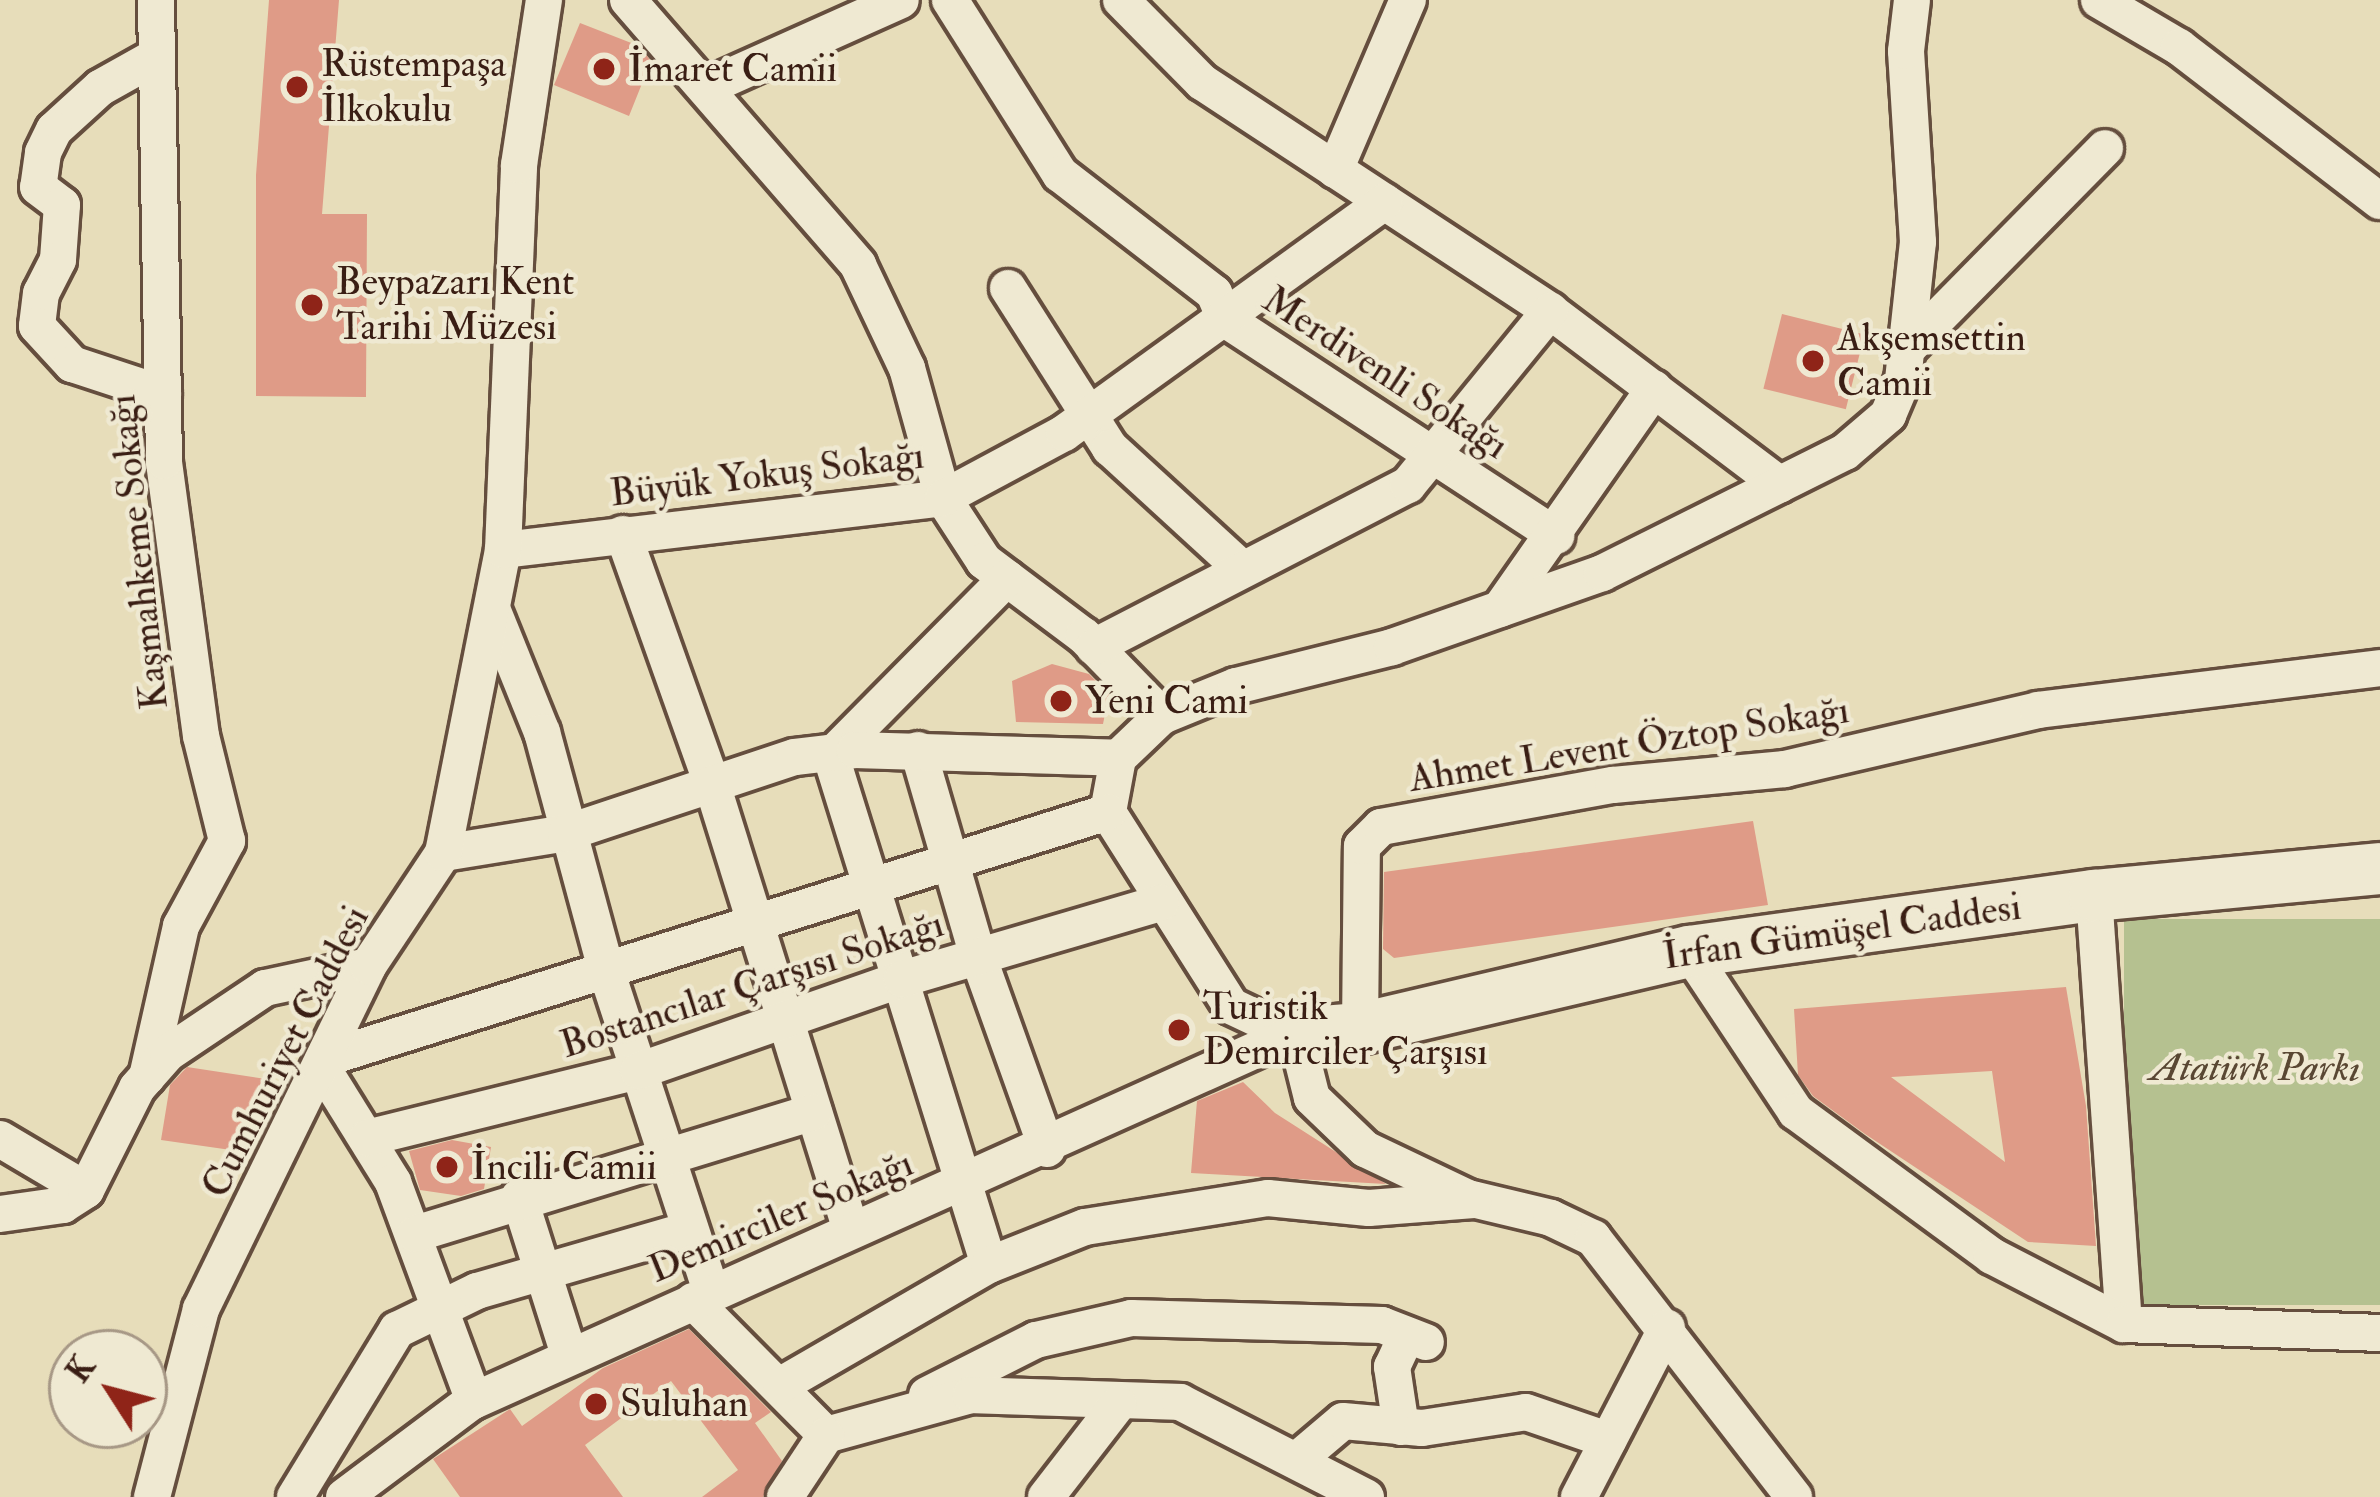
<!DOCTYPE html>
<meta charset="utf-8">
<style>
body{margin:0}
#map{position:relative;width:2380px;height:1497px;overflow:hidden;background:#e7ddba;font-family:"IM FELL Double Pica",serif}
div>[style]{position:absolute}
.green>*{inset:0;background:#b5c190;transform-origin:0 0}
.building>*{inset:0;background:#df9b87;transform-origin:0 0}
.roads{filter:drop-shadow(3px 0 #654e3e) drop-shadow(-3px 0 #654e3e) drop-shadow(0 3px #654e3e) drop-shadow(0 -3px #654e3e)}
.street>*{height:36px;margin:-18px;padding:0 18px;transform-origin:18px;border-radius:18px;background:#efe9d2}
.secondary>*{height:51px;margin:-25.5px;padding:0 25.5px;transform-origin:25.5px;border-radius:25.5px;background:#efe9d2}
.dots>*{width:33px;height:33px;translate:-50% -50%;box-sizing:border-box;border:6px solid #efe9d2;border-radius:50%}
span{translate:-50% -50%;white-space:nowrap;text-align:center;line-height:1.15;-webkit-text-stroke:9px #efe9d2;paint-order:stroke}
.poi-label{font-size:39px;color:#3a1e14}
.left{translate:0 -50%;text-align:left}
.street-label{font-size:39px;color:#3a1e14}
.park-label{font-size:39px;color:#594733;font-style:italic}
.north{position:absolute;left:48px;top:1329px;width:120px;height:120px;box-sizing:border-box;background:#efe9d2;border:3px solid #a79886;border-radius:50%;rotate:306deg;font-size:33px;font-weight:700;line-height:48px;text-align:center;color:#3a1e14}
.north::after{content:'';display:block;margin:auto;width:42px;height:54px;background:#8f2418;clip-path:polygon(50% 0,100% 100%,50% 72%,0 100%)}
</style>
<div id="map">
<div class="green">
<div style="left:2380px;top:919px;width:386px;height:256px;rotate:90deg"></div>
</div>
<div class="building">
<div style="clip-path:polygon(269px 0,339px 0,322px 214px,367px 214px,366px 397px,256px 396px,256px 175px)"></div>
<div style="clip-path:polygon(580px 23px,639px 46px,651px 61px,629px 116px,554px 85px)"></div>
<div style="left:1782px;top:314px;width:85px;height:77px;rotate:14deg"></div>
<div style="clip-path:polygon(1052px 664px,1089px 674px,1109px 694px,1103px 724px,1016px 722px,1012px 681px)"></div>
<div style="clip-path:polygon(1753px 821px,1768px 905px,1394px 958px,1383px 949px,1384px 872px)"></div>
<div style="clip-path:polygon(evenodd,2066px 987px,2086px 1106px,2096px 1246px,2028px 1242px,1865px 1134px,1813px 1096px,1798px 1075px,1794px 1009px,2066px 987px,1992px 1071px,2005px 1162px,1891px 1077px,1992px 1071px)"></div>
<div style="clip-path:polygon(187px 1067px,266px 1079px,252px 1153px,161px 1140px,170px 1085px)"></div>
<div style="clip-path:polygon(1243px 1082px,1275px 1113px,1386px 1184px,1191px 1173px,1197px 1101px)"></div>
<div style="clip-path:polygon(452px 1140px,491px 1147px,484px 1189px,461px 1196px,420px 1190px,409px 1151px)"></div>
<div style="clip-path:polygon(689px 1329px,771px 1412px,755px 1423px,782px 1461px,763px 1497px,702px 1497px,738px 1470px,671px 1381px,585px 1445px,623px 1497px,460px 1497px,433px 1459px,510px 1409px,522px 1426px,603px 1368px)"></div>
</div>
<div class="roads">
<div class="street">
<div style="left:628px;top:0;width:351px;rotate:49deg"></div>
<div style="left:858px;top:265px;width:114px;rotate:64.6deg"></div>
<div style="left:907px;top:368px;width:135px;rotate:74.5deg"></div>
<div style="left:943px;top:498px;width:75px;rotate:56.9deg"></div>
<div style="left:984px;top:561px;width:125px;rotate:36.9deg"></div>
<div style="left:1084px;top:636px;width:112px;rotate:45.7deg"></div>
<div style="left:950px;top:0;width:206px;rotate:57.7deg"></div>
<div style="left:1060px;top:174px;width:195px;rotate:37.7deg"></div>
<div style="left:1214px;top:293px;width:28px;rotate:67deg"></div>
<div style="left:1225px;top:319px;width:396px;rotate:33.2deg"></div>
<div style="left:1121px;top:0;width:115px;rotate:45.4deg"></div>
<div style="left:1202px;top:82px;width:417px;rotate:33.3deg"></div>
<div style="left:1550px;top:311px;width:288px;rotate:37.1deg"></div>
<div style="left:2099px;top:0;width:93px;rotate:30.4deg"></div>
<div style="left:2179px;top:47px;width:253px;rotate:37.5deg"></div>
<div style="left:157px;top:56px;width:65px;rotate:150.7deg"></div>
<div style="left:100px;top:88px;width:62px;rotate:137.6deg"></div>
<div style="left:54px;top:130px;width:25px;rotate:116deg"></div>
<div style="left:43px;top:153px;width:34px;rotate:98deg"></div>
<div style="left:38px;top:187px;width:30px;rotate:37deg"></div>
<div style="left:62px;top:205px;width:55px;rotate:94.2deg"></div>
<div style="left:58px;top:260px;width:37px;rotate:117deg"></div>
<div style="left:41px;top:293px;width:33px;rotate:97deg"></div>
<div style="left:37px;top:326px;width:52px;rotate:47.4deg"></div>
<div style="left:72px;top:364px;width:96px;rotate:18.2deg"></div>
<div style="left:709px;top:86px;width:210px;rotate:-24.1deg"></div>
<div style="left:1335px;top:170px;width:185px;rotate:-66.8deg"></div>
<div style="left:1008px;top:288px;width:190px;rotate:57.5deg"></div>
<div style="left:1110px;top:448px;width:176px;rotate:42.5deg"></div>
<div style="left:1907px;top:349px;width:282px;rotate:-45.4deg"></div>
<div style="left:623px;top:534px;width:265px;rotate:70.4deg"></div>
<div style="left:712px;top:784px;width:466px;rotate:72.7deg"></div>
<div style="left:503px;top:550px;width:443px;rotate:-6.7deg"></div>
<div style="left:943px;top:498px;width:137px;rotate:-28.2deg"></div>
<div style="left:1064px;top:433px;width:395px;rotate:-35.8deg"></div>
<div style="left:1500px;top:609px;width:269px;rotate:-55deg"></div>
<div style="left:493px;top:611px;width:131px;rotate:68deg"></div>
<div style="left:542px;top:732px;width:250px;rotate:74.9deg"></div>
<div style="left:607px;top:973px;width:332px;rotate:71.9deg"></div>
<div style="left:1094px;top:647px;width:353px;rotate:-27.3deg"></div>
<div style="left:1408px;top:485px;width:225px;rotate:-50.8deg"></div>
<div style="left:918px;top:750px;width:215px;rotate:73.8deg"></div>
<div style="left:978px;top:956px;width:205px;rotate:70.3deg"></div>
<div style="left:830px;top:753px;width:536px;rotate:72.75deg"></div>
<div style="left:834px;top:753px;width:246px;rotate:-45.3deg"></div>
<div style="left:443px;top:853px;width:125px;rotate:-9.2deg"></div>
<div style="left:566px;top:833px;width:241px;rotate:-18.4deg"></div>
<div style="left:795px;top:757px;width:60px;rotate:-6.7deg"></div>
<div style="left:855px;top:750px;width:263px;rotate:1.7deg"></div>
<div style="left:2094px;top:895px;width:430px;rotate:86deg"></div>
<div style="left:1689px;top:951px;width:193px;rotate:56.4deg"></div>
<div style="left:1796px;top:1112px;width:243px;rotate:36.3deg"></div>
<div style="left:1992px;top:1256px;width:148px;rotate:27.3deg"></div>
<div style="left:2124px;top:1324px;width:256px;rotate:2deg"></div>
<div style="left:1271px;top:1025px;width:44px;rotate:-154.6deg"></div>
<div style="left:1231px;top:1006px;width:230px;rotate:-122.4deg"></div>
<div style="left:1108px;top:812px;width:55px;rotate:-79.5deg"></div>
<div style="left:1118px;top:758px;width:61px;rotate:-43.7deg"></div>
<div style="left:1162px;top:716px;width:80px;rotate:-22.1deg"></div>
<div style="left:1236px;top:686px;width:161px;rotate:-14deg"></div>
<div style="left:1392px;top:647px;width:223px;rotate:-19.4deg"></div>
<div style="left:1602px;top:573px;width:271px;rotate:-26.5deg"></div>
<div style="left:1845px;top:452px;width:57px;rotate:-40.7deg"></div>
<div style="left:1888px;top:415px;width:38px;rotate:-67deg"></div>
<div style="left:1903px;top:380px;width:139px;rotate:-83.8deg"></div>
<div style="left:1918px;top:242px;width:191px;rotate:-93.6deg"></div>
<div style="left:1906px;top:51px;width:51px;rotate:-83.3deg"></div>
<div style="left:1360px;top:1028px;width:182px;rotate:-89.4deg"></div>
<div style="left:1362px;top:846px;width:27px;rotate:-45deg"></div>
<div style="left:1381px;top:827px;width:236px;rotate:-10.3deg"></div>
<div style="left:1613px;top:785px;width:173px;rotate:-5.3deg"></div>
<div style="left:1785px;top:769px;width:260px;rotate:-13.1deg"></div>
<div style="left:2038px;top:710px;width:345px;rotate:-7deg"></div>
<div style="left:1301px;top:1054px;width:45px;rotate:76deg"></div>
<div style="left:1312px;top:1098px;width:74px;rotate:43.9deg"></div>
<div style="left:1365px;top:1149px;width:114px;rotate:25.4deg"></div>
<div style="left:1468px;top:1198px;width:85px;rotate:13.5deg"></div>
<div style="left:1551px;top:1218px;width:47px;rotate:25.5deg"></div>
<div style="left:1593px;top:1238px;width:328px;rotate:52.2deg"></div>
<div style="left:330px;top:1057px;width:816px;rotate:-17.48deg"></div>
<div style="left:323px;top:1069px;width:133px;rotate:58.2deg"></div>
<div style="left:393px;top:1182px;width:233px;rotate:69.7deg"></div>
<div style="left:147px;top:1077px;width:155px;rotate:-77.3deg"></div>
<div style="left:181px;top:926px;width:97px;rotate:-61.6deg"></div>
<div style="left:227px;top:841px;width:108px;rotate:-103.9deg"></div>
<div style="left:201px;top:736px;width:277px;rotate:-97.7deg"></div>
<div style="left:164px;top:461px;width:461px;rotate:-91deg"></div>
<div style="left:367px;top:1138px;width:279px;rotate:-13.9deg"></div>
<div style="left:638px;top:1071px;width:280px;rotate:-19.2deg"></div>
<div style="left:902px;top:979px;width:270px;rotate:-16.4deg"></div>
<div style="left:0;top:1139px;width:100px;rotate:30.7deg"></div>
<div style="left:519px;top:1197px;width:166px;rotate:72.4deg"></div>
<div style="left:0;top:1214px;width:64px;rotate:-8.1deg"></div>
<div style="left:63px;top:1205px;width:27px;rotate:-33deg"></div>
<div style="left:86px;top:1190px;width:114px;rotate:-63.4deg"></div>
<div style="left:137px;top:1088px;width:47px;rotate:-48.5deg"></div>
<div style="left:168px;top:1053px;width:117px;rotate:-33.8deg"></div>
<div style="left:265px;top:988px;width:105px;rotate:-12.1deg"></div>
<div style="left:415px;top:1234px;width:417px;rotate:-17deg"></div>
<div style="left:693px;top:1301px;width:189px;rotate:45.2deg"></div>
<div style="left:781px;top:1385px;width:240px;rotate:-30deg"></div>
<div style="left:989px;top:1265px;width:103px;rotate:-21.6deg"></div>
<div style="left:1085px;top:1227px;width:185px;rotate:-9deg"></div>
<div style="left:1268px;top:1198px;width:101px;rotate:5.7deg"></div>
<div style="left:1369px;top:1208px;width:105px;rotate:-4.4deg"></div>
<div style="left:927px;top:1395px;width:122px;rotate:-26.8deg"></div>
<div style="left:1036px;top:1340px;width:98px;rotate:-13deg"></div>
<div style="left:1131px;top:1318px;width:251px;rotate:1.6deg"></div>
<div style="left:1382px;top:1325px;width:47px;rotate:21.1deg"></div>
<div style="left:1401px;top:1427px;width:61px;rotate:-98.5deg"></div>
<div style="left:1392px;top:1367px;width:35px;rotate:-65deg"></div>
<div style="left:826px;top:1435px;width:150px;rotate:-15.4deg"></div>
<div style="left:971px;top:1395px;width:209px;rotate:1.9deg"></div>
<div style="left:1180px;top:1402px;width:209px;rotate:27.1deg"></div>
<div style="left:1297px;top:1460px;width:60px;rotate:-40.3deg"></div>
<div style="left:1343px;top:1421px;width:79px;rotate:5.1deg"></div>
<div style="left:1422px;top:1428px;width:105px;rotate:-8.7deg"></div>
<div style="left:1526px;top:1412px;width:87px;rotate:18.9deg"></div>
<div style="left:152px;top:1497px;width:194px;rotate:-75.4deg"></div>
<div style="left:201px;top:1309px;width:381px;rotate:-64deg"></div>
<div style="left:368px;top:966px;width:136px;rotate:-56.4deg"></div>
<div style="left:443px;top:853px;width:309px;rotate:-78.8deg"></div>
<div style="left:503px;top:550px;width:385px;rotate:-87.6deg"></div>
<div style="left:519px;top:165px;width:167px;rotate:-81.4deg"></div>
<div style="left:295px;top:1497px;width:196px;rotate:-58.6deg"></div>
<div style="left:397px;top:1330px;width:89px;rotate:-26deg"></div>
<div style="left:477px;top:1291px;width:220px;rotate:-16.1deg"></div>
<div style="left:344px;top:1497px;width:159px;rotate:-36.8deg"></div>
<div style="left:471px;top:1402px;width:875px;rotate:-24.16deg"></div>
<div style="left:785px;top:1497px;width:74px;rotate:-56.5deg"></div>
<div style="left:1046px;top:1497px;width:118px;rotate:-52.3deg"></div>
<div style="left:1579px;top:1497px;width:191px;rotate:-62.6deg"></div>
</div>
<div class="secondary">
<div style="left:1310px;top:1032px;width:50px;rotate:-4.6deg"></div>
<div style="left:1360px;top:1028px;width:338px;rotate:-13.2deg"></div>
<div style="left:1689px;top:951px;width:409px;rotate:-7.9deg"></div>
<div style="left:2094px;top:895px;width:287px;rotate:-5.4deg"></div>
</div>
</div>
<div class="dots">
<div style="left:604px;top:69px;background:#8f2418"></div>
<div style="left:297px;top:87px;background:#8f2418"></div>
<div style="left:312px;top:305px;background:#8f2418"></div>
<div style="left:1813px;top:361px;background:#8f2418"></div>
<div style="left:1061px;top:701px;background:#8f2418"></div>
<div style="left:1179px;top:1030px;background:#8f2418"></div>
<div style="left:447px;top:1167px;background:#8f2418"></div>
<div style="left:596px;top:1404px;background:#8f2418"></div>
</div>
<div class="poi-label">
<span class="left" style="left:321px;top:87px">Rüstempaşa<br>İlkokulu</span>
<span class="left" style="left:628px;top:69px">İmaret Camii</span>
<span class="left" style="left:336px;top:305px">Beypazarı Kent<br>Tarihi Müzesi</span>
<span class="left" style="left:1837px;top:361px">Akşemsettin<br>Camii</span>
<span class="left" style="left:1085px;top:701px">Yeni Cami</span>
<span class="left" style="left:1203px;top:1030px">Turistik<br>Demirciler Çarşısı</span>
<span class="left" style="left:471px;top:1167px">İncili Camii</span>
<span class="left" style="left:620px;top:1404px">Suluhan</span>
</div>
<div class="street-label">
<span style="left:1385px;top:373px;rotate:33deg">Merdivenli Sokağı</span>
<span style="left:767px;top:475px;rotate:-7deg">Büyük Yokuş Sokağı</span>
<span style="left:139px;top:552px;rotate:-96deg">Kaşmahkeme Sokağı</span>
<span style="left:1629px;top:745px;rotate:-9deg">Ahmet Levent Öztop Sokağı</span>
<span style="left:1842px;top:932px;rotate:-8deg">İrfan Gümüşel Caddesi</span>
<span style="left:752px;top:985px;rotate:-18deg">Bostancılar Çarşısı Sokağı</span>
<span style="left:286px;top:1052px;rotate:-63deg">Cumhuriyet Caddesi</span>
<span style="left:781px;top:1217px;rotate:-23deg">Demirciler Sokağı</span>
</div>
<div class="park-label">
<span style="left:2255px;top:1068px">Atatürk Parkı</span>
</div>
<div class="north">K</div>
</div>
